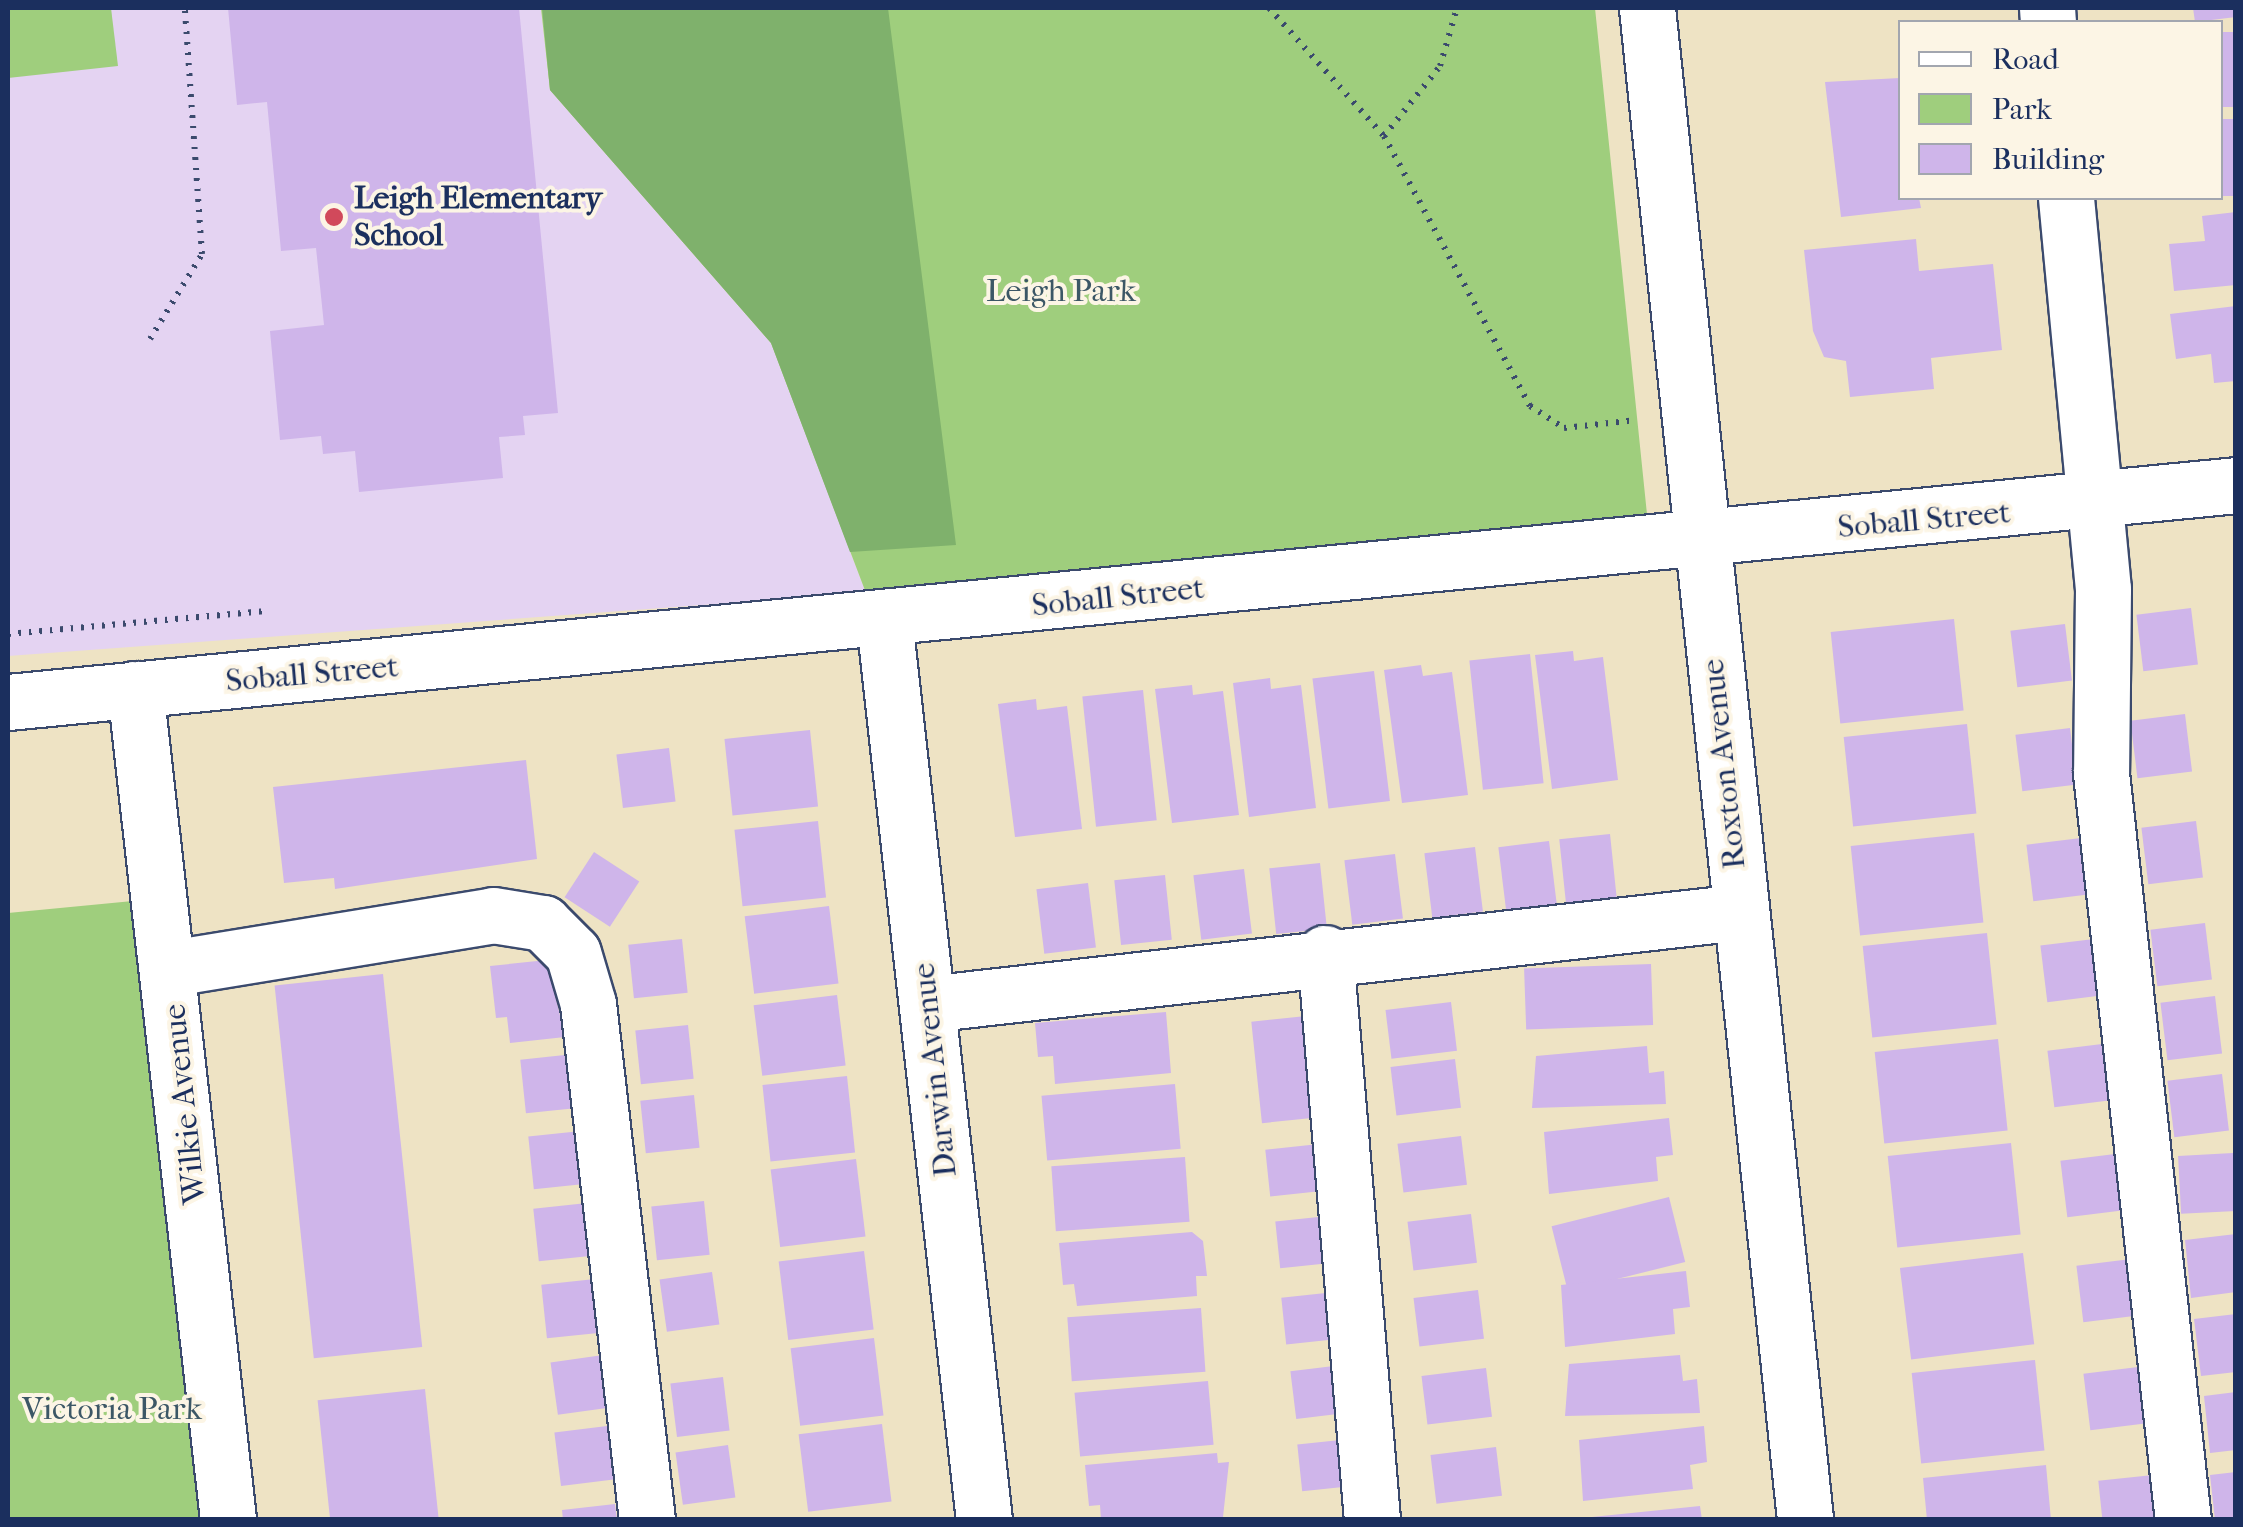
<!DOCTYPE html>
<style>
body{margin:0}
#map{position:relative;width:2243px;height:1527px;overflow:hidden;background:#eee3c4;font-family:"IM FELL French Canon",serif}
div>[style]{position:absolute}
.built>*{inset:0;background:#e4d3f2}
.green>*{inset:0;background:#9fce7d}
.forest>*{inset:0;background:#7fb16c}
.building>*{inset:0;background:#cfb5ea;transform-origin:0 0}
.path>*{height:6px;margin-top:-3px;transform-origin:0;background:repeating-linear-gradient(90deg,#3b4a6d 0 2.5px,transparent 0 10.5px)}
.roads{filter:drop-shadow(2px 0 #3b4a6d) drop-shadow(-2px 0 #3b4a6d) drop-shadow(0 2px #3b4a6d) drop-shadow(0 -2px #3b4a6d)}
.minor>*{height:55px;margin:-27.5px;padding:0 27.5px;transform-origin:27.5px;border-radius:27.5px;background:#fff}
.dots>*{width:28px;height:28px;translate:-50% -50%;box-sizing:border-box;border:5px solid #fcf5e5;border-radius:50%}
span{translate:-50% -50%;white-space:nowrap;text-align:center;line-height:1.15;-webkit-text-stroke:8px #fcf5e5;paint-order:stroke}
.poi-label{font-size:32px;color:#1b2f5e;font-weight:700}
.left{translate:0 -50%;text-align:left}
.park-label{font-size:32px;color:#3c5766}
.street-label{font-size:32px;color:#1b2f5e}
.frame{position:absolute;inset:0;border:10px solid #1b2f5e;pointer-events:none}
.legend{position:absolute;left:1898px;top:20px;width:325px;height:180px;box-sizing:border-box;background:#fcf5e5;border:2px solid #a2a6af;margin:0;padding:12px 18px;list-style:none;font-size:30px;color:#1b2f5e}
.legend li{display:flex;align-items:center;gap:20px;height:50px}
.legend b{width:50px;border:2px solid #a2a6af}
</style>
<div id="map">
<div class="built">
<div style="clip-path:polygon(8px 8px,541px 8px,550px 90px,771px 343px,866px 593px,8px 656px)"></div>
</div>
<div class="green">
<div style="clip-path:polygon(8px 8px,111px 8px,118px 66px,8px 78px)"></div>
<div style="clip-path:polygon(541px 8px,1595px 8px,1648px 524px,866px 593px,771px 343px,550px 90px)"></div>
<div style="clip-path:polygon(164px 898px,228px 1519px,8px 1520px,8px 913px)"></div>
</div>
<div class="forest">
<div style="clip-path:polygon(542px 8px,888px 8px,956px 545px,850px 552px,771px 343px,550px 90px)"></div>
</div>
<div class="building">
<div style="clip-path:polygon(228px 8px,519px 8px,558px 413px,523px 416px,525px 435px,499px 437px,503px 478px,359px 492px,355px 451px,323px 454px,321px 436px,280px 440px,270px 331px,324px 325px,316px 248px,281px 251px,267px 102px,237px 105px)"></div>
<div style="clip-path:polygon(2193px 8px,2236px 8px,2236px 17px,2195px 22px)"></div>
<div style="left:2236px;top:32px;width:75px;height:16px;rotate:90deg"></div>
<div style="clip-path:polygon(1900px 78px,1900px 198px,1919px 198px,1921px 208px,1841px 217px,1825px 82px)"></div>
<div style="left:2236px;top:119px;width:77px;height:16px;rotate:90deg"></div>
<div style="clip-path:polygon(2236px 212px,2236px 285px,2174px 291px,2169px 244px,2205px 241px,2202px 216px)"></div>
<div style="clip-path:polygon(1916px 239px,1919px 271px,1993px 264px,2002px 350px,1931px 358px,1934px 389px,1850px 397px,1846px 361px,1824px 357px,1813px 331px,1804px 250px)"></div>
<div style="clip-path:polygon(2236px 306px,2236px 381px,2214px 383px,2211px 354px,2176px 359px,2170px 314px)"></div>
<div style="left:2191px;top:608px;width:57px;height:55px;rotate:83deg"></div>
<div style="left:1954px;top:619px;width:92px;height:124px;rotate:84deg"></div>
<div style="left:2065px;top:624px;width:57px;height:55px;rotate:83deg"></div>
<div style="clip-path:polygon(1573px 651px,1574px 661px,1603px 657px,1618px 780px,1552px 789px,1535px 655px)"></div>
<div style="left:1530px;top:654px;width:130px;height:61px;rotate:84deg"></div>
<div style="clip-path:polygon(1421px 665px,1423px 676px,1452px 672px,1468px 795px,1402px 803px,1384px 670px)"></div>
<div style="left:1374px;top:671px;width:131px;height:62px;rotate:83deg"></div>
<div style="clip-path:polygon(1270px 678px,1271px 689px,1301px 685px,1316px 808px,1249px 817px,1233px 683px)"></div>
<div style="clip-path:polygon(1192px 685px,1193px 695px,1223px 691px,1239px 815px,1172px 823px,1155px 689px)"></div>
<div style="left:1143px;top:690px;width:131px;height:61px;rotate:84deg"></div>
<div style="clip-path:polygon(1036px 699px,1037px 710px,1067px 706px,1082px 829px,1015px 837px,998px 704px)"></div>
<div style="left:2185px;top:714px;width:58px;height:55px;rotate:83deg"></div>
<div style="left:1967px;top:724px;width:90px;height:124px;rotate:84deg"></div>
<div style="left:2070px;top:728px;width:57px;height:55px;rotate:83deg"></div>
<div style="left:810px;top:730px;width:77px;height:86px;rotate:84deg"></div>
<div style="left:669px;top:748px;width:54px;height:53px;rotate:83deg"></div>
<div style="clip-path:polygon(526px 760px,537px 859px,335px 889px,334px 878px,284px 883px,273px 787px)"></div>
<div style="left:818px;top:821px;width:77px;height:84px;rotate:84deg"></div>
<div style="left:2196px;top:821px;width:57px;height:55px;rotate:83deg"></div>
<div style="left:1974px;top:833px;width:90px;height:124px;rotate:84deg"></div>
<div style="left:1610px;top:834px;width:65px;height:51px;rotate:84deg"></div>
<div style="left:2081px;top:838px;width:57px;height:55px;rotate:83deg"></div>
<div style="left:1549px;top:841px;width:66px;height:51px;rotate:83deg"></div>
<div style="left:1475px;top:847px;width:65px;height:51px;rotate:83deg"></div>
<div style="left:594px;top:852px;width:54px;height:54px;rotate:33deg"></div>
<div style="left:1395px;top:854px;width:65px;height:51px;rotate:83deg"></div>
<div style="left:1320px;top:863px;width:66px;height:51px;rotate:84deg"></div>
<div style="left:1244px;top:869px;width:65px;height:51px;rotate:83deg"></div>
<div style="left:1165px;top:875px;width:65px;height:51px;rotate:84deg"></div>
<div style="left:1088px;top:883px;width:65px;height:52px;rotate:83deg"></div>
<div style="left:829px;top:906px;width:78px;height:85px;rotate:83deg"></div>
<div style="left:2205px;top:923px;width:57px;height:55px;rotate:83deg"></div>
<div style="left:1987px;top:933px;width:92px;height:125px;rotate:84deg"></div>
<div style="left:682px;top:939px;width:54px;height:54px;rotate:84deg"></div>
<div style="left:2094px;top:939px;width:57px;height:54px;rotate:83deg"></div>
<div style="clip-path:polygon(547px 960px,565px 1037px,510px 1043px,507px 1017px,496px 1018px,490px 966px)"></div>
<div style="left:1651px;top:964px;width:61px;height:127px;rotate:88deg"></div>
<div style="left:383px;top:974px;width:375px;height:109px;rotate:84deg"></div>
<div style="left:837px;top:995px;width:71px;height:84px;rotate:83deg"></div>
<div style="left:2215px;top:996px;width:58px;height:55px;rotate:83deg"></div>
<div style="left:1451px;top:1002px;width:49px;height:66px;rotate:83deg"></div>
<div style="clip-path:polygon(1166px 1012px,1171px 1073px,1055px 1084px,1053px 1056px,1038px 1057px,1035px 1023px)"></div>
<div style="left:1306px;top:1016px;width:102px;height:55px;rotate:84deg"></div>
<div style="left:688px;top:1025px;width:54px;height:53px;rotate:84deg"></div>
<div style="left:1998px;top:1039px;width:92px;height:124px;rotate:84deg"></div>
<div style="left:2102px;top:1044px;width:57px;height:55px;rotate:83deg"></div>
<div style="clip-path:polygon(1647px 1046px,1649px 1073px,1664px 1071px,1666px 1104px,1532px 1108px,1536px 1056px)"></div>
<div style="left:574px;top:1054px;width:54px;height:54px;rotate:84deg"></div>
<div style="left:1455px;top:1059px;width:49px;height:65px;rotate:83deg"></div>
<div style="left:2222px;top:1074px;width:57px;height:55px;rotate:83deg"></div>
<div style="left:847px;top:1076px;width:77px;height:85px;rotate:84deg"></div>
<div style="left:1175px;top:1084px;width:65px;height:134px;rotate:85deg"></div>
<div style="left:694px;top:1095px;width:53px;height:54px;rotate:84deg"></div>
<div style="clip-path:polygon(1669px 1118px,1673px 1155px,1656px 1157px,1658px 1181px,1549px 1194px,1544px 1132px)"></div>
<div style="left:581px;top:1131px;width:53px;height:53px;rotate:84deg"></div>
<div style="left:1461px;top:1136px;width:49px;height:64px;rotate:83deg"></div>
<div style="left:2011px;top:1143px;width:92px;height:124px;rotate:84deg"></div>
<div style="left:1319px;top:1144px;width:47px;height:54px;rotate:84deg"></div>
<div style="left:2233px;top:1153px;width:58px;height:55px;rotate:87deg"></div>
<div style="left:2115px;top:1154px;width:57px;height:55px;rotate:83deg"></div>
<div style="left:1185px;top:1157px;width:65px;height:134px;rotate:86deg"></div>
<div style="left:856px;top:1159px;width:78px;height:86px;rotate:83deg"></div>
<div style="left:1669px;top:1197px;width:67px;height:121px;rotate:76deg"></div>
<div style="left:704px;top:1201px;width:54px;height:53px;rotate:84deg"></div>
<div style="left:587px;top:1203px;width:53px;height:54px;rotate:84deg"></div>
<div style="left:1471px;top:1214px;width:49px;height:64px;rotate:83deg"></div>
<div style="left:1328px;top:1216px;width:47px;height:53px;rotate:84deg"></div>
<div style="clip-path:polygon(1192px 1232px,1203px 1241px,1207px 1276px,1196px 1276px,1197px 1296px,1077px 1306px,1074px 1284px,1063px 1285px,1059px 1243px)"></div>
<div style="clip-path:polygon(2236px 1234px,2236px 1292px,2191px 1298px,2185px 1240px)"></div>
<div style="left:864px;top:1251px;width:79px;height:86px;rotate:83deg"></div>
<div style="left:2023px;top:1253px;width:92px;height:124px;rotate:83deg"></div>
<div style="left:2131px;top:1259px;width:57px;height:55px;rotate:83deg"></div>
<div style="clip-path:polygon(1686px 1271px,1690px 1307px,1673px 1309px,1675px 1334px,1565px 1347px,1561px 1285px)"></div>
<div style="left:712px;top:1272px;width:53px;height:53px;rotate:82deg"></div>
<div style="left:595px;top:1279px;width:54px;height:54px;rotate:84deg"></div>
<div style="left:1478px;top:1290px;width:49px;height:65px;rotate:83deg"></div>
<div style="left:1335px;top:1292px;width:47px;height:54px;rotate:84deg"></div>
<div style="left:1201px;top:1308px;width:64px;height:134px;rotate:86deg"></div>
<div style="clip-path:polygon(2236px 1314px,2236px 1372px,2201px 1376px,2194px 1319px)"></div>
<div style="left:874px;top:1338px;width:78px;height:84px;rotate:83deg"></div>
<div style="left:603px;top:1355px;width:53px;height:53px;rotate:82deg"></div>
<div style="clip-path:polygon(1680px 1355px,1683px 1381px,1697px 1379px,1700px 1413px,1565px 1416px,1569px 1364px)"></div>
<div style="left:2035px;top:1360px;width:91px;height:124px;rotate:84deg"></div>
<div style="left:1342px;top:1365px;width:48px;height:52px;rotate:83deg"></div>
<div style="left:2138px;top:1367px;width:57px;height:55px;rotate:83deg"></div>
<div style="left:1486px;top:1368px;width:49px;height:65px;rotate:83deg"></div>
<div style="left:723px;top:1377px;width:54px;height:53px;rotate:83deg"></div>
<div style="left:1208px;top:1381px;width:64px;height:134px;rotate:85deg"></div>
<div style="left:425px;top:1389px;width:132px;height:108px;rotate:84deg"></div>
<div style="clip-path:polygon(2236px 1392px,2236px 1450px,2210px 1453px,2204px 1396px)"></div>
<div style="left:882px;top:1424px;width:78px;height:84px;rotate:83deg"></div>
<div style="left:607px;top:1426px;width:54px;height:53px;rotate:83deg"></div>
<div style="clip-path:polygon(1704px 1426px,1707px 1462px,1690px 1465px,1693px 1489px,1583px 1501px,1579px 1440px)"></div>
<div style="left:1350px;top:1439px;width:47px;height:53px;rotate:84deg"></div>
<div style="left:728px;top:1445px;width:53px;height:53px;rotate:82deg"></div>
<div style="left:1496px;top:1447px;width:49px;height:66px;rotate:83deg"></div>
<div style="clip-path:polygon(1217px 1453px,1218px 1463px,1229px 1462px,1223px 1517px,1101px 1520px,1100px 1505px,1089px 1506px,1085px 1465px)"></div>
<div style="clip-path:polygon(2046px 1465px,2051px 1520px,1927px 1520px,1923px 1478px)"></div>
<div style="clip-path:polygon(2236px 1472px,2236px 1520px,2215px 1520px,2210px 1475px)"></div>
<div style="left:2153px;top:1475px;width:45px;height:55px;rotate:84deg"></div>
<div style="clip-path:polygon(615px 1504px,617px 1520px,563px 1520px,562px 1510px)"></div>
<div style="clip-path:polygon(1700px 1506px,1702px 1520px,1593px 1520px,1592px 1517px)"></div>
</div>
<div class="path">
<div style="left:1269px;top:8px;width:172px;rotate:48.1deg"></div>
<div style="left:1384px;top:136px;width:307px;rotate:61.6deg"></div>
<div style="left:1530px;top:406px;width:40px;rotate:32.9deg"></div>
<div style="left:1564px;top:428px;width:73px;rotate:-6.3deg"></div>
<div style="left:1384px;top:136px;width:90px;rotate:-51.3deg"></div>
<div style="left:1440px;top:66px;width:60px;rotate:-73.7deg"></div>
<div style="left:150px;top:339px;width:100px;rotate:-58.5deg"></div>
<div style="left:202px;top:254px;width:247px;rotate:-94deg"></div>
<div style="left:8px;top:634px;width:257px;rotate:-5.1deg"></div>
</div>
<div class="roads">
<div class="minor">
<div style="left:1647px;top:8px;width:1520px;rotate:84.03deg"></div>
<div style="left:2047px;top:8px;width:14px;rotate:86deg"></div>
<div style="left:2066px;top:198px;width:393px;rotate:84.6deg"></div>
<div style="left:2103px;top:589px;width:184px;rotate:90.6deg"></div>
<div style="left:2101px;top:773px;width:751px;rotate:83.74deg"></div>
<div style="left:884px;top:620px;width:906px;rotate:83.66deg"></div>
<div style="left:135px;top:689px;width:836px;rotate:83.61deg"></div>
<div style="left:8px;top:702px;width:2239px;rotate:-5.56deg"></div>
<div style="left:1325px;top:953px;width:569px;rotate:85.26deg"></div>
<div style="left:171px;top:968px;width:326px;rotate:-9.3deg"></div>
<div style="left:493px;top:915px;width:51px;rotate:9.1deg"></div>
<div style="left:543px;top:923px;width:42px;rotate:45deg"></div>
<div style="left:573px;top:953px;width:53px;rotate:73.6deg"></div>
<div style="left:588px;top:1004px;width:519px;rotate:83.48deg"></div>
<div style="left:927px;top:1004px;width:818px;rotate:-6.46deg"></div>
</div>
</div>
<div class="dots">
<div style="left:334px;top:217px;background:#d1495b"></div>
</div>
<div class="poi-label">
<span class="left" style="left:354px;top:217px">Leigh Elementary<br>School</span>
</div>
<div class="park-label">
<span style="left:1061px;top:291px">Leigh Park</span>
<span style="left:112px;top:1409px">Victoria Park</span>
</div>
<div class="street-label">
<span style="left:1924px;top:520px;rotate:-5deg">Soball Street</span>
<span style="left:1118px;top:597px;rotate:-6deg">Soball Street</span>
<span style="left:312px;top:674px;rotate:-5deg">Soball Street</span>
<span style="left:1724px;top:764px;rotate:-96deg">Roxton Avenue</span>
<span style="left:935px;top:1070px;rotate:-96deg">Darwin Avenue</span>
<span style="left:185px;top:1104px;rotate:-96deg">Wilkie Avenue</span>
</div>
<div class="frame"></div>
<ul class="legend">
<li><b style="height:12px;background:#fff"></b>Road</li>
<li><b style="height:28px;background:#9fce7d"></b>Park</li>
<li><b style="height:28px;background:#cfb5ea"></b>Building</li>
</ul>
</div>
